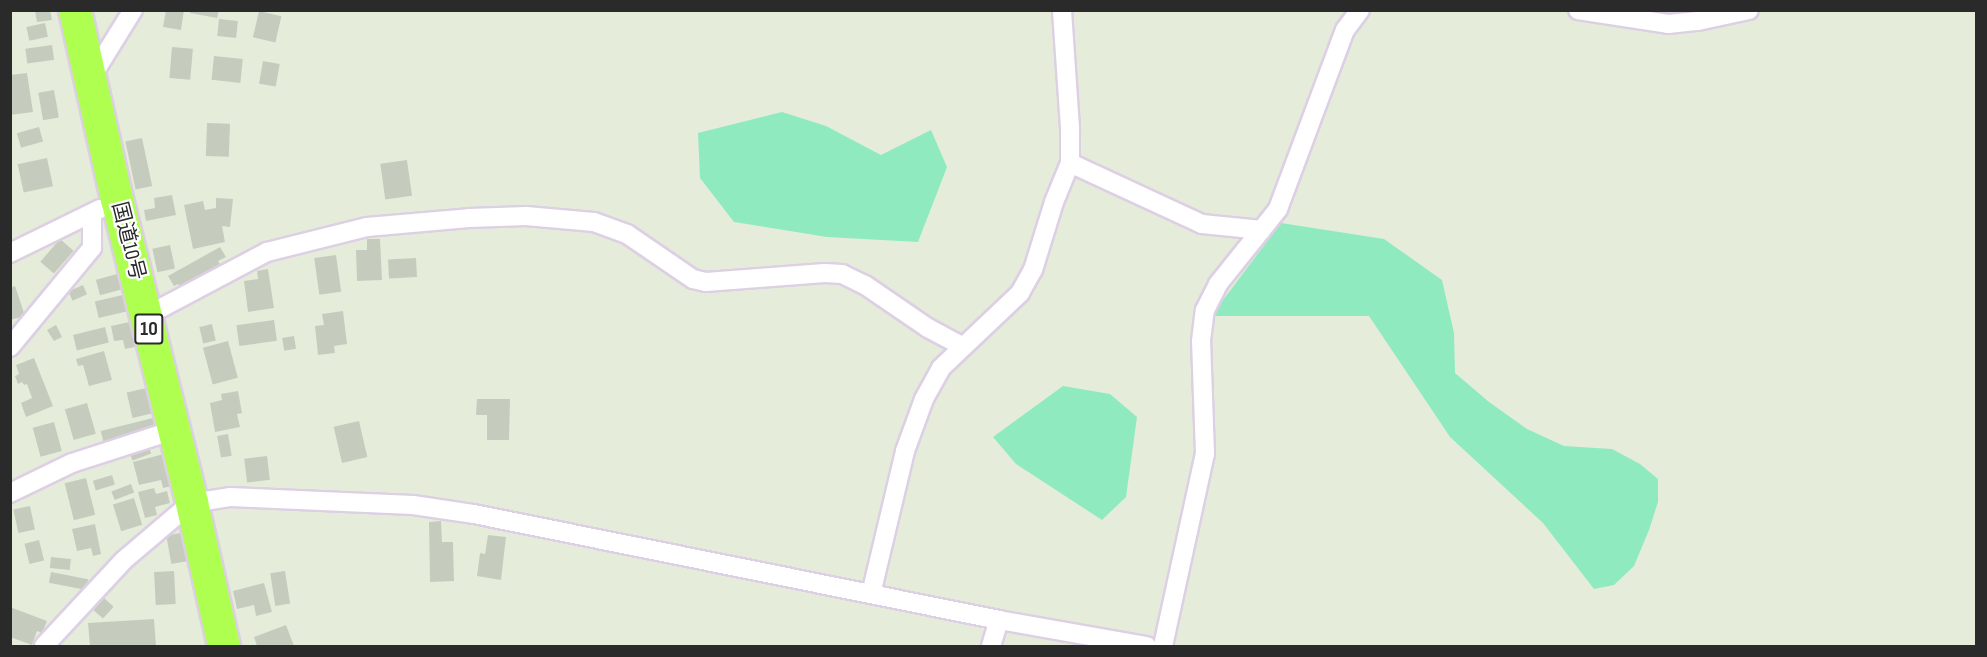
<!DOCTYPE html>
<meta charset="utf-8">
<style>
body{margin:0}
#map{position:relative;width:1987px;height:657px;overflow:hidden;background:#e5edda;font-family:"Sofia Sans Condensed","Noto Sans JP",sans-serif}
div>[style]{position:absolute}
.green>*{inset:0;background:#90eabf}
.building>*{inset:0;background:#c5ccbd;transform-origin:0 0}
.roads{filter:drop-shadow(2px 0 #ddcfe4) drop-shadow(-2px 0 #ddcfe4) drop-shadow(0 2px #ddcfe4) drop-shadow(0 -2px #ddcfe4)}
.minor>*{height:18px;margin:-9px;padding:0 9px;transform-origin:9px;border-radius:9px;background:#fff}
.trunk>*{height:32px;margin:-16px;padding:0 16px;transform-origin:16px;border-radius:16px;background:#aeff50}
span{translate:-50% -50%;white-space:nowrap;text-align:center;line-height:1.15;-webkit-text-stroke:4.5px #fff;paint-order:stroke}
.shield-label span{padding:2px 4px;background:#fff;border:2px solid;border-radius:4px;-webkit-text-stroke-width:0}
.shield-label{font-size:20px;color:#2a2a2a;font-weight:700}
.street-label{font-size:21px;color:#2a2a2a}
.frame{position:absolute;inset:0;border:12px solid #2a2a2a;pointer-events:none}
</style>
<div id="map">
<div class="green">
<div style="clip-path:polygon(782px 112px,826px 126px,881px 155px,931px 130px,947px 167px,918px 242px,827px 237px,734px 222px,700px 178px,698px 133px)"></div>
<div style="clip-path:polygon(1281px 223px,1384px 239px,1442px 280px,1454px 333px,1455px 373px,1489px 402px,1527px 429px,1564px 446px,1612px 449px,1640px 464px,1658px 479px,1658px 502px,1649px 530px,1634px 566px,1614px 585px,1594px 589px,1543px 523px,1450px 437px,1369px 316px,1211px 316px)"></div>
<div style="clip-path:polygon(1063px 386px,1110px 394px,1137px 417px,1126px 497px,1102px 520px,1016px 464px,993px 437px)"></div>
</div>
<div class="building">
<div style="clip-path:polygon(35px 10px,50px 10px,52px 20px,37px 22px)"></div>
<div style="clip-path:polygon(166px 10px,184px 10px,181px 30px,163px 27px)"></div>
<div style="clip-path:polygon(190px 10px,219px 10px,217px 18px,190px 13px)"></div>
<div style="left:259px;top:11px;width:23px;height:27px;rotate:13deg"></div>
<div style="left:219px;top:19px;width:19px;height:17px;rotate:6deg"></div>
<div style="left:45px;top:23px;width:14px;height:19px;rotate:78deg"></div>
<div style="left:52px;top:45px;width:15px;height:27px;rotate:82deg"></div>
<div style="left:172px;top:47px;width:21px;height:31px;rotate:5deg"></div>
<div style="left:214px;top:56px;width:29px;height:24px;rotate:6deg"></div>
<div style="left:263px;top:61px;width:17px;height:23px;rotate:10deg"></div>
<div style="clip-path:polygon(27px 73px,33px 112px,10px 115px,10px 75px)"></div>
<div style="left:54px;top:90px;width:28px;height:16px;rotate:80deg"></div>
<div style="left:207px;top:123px;width:23px;height:33px;rotate:2deg"></div>
<div style="left:39px;top:127px;width:15px;height:23px;rotate:74deg"></div>
<div style="left:142px;top:138px;width:49px;height:17px;rotate:78deg"></div>
<div style="left:47px;top:158px;width:29px;height:30px;rotate:78deg"></div>
<div style="left:407px;top:160px;width:36px;height:27px;rotate:82deg"></div>
<div style="clip-path:polygon(172px 195px,176px 215px,146px 221px,144px 210px,155px 208px,154px 198px)"></div>
<div style="clip-path:polygon(216px 198px,233px 199px,230px 227px,222px 226px,225px 242px,193px 249px,184px 205px,203px 201px,205px 210px,216px 208px)"></div>
<div style="left:60px;top:239px;width:18px;height:30px;rotate:41deg"></div>
<div style="clip-path:polygon(367px 239px,380px 239px,382px 280px,357px 281px,356px 250px,367px 250px)"></div>
<div style="left:170px;top:245px;width:24px;height:18px;rotate:78deg"></div>
<div style="clip-path:polygon(220px 247px,226px 257px,218px 261px,222px 267px,182px 290px,178px 284px,174px 286px,168px 276px)"></div>
<div style="left:336px;top:255px;width:37px;height:22px;rotate:82deg"></div>
<div style="left:416px;top:258px;width:19px;height:28px;rotate:87deg"></div>
<div style="clip-path:polygon(268px 269px,274px 308px,248px 312px,244px 281px,258px 279px,257px 271px)"></div>
<div style="left:121px;top:273px;width:16px;height:26px;rotate:75deg"></div>
<div style="left:83px;top:285px;width:10px;height:16px;rotate:66deg"></div>
<div style="clip-path:polygon(15px 286px,25px 316px,10px 320px,10px 288px)"></div>
<div style="left:127px;top:294px;width:17px;height:33px;rotate:77deg"></div>
<div style="clip-path:polygon(343px 311px,347px 344px,334px 346px,335px 353px,318px 355px,315px 326px,324px 325px,322px 314px)"></div>
<div style="left:274px;top:320px;width:21px;height:38px;rotate:82deg"></div>
<div style="clip-path:polygon(134px 321px,139px 346px,125px 349px,123px 340px,114px 341px,111px 326px)"></div>
<div style="left:212px;top:324px;width:17px;height:13px;rotate:77deg"></div>
<div style="clip-path:polygon(56px 325px,62px 337px,54px 341px,47px 330px)"></div>
<div style="left:105px;top:327px;width:16px;height:33px;rotate:76deg"></div>
<div style="left:294px;top:336px;width:13px;height:12px;rotate:81deg"></div>
<div style="left:228px;top:341px;width:38px;height:26px;rotate:75deg"></div>
<div style="clip-path:polygon(104px 351px,112px 380px,89px 386px,83px 365px,78px 366px,76px 359px)"></div>
<div style="clip-path:polygon(34px 358px,53px 406px,26px 417px,21px 403px,32px 398px,27px 384px,24px 385px,22px 382px,18px 384px,15px 376px,19px 374px,16px 365px)"></div>
<div style="left:151px;top:387px;width:26px;height:25px;rotate:77deg"></div>
<div style="clip-path:polygon(238px 391px,242px 413px,237px 414px,240px 427px,215px 432px,210px 403px,222px 400px,221px 394px)"></div>
<div style="clip-path:polygon(477px 399px,510px 399px,509px 440px,487px 440px,487px 415px,476px 415px)"></div>
<div style="left:87px;top:403px;width:32px;height:23px;rotate:74deg"></div>
<div style="left:157px;top:417px;width:12px;height:58px;rotate:76deg"></div>
<div style="left:359px;top:421px;width:37px;height:26px;rotate:77deg"></div>
<div style="left:54px;top:422px;width:30px;height:22px;rotate:75deg"></div>
<div style="left:228px;top:434px;width:22px;height:11px;rotate:80deg"></div>
<div style="left:148px;top:445px;width:9px;height:20px;rotate:69deg"></div>
<div style="clip-path:polygon(164px 454px,172px 486px,163px 488px,161px 480px,139px 485px,133px 462px)"></div>
<div style="left:267px;top:456px;width:24px;height:23px;rotate:83deg"></div>
<div style="left:112px;top:475px;width:10px;height:20px;rotate:73deg"></div>
<div style="left:86px;top:478px;width:38px;height:22px;rotate:76deg"></div>
<div style="left:131px;top:484px;width:9px;height:21px;rotate:69deg"></div>
<div style="clip-path:polygon(154px 488px,156px 494px,167px 491px,170px 503px,155px 507px,157px 515px,145px 518px,138px 492px)"></div>
<div style="left:134px;top:498px;width:28px;height:22px;rotate:73deg"></div>
<div style="left:30px;top:506px;width:24px;height:17px;rotate:78deg"></div>
<div style="clip-path:polygon(441px 521px,442px 542px,453px 542px,454px 581px,430px 582px,429px 522px)"></div>
<div style="clip-path:polygon(95px 524px,101px 554px,93px 556px,91px 548px,77px 551px,72px 529px)"></div>
<div style="left:186px;top:532px;width:29px;height:20px;rotate:80deg"></div>
<div style="clip-path:polygon(488px 535px,506px 537px,501px 580px,477px 576px,480px 553px,485px 554px)"></div>
<div style="left:39px;top:540px;width:21px;height:15px;rotate:76deg"></div>
<div style="left:51px;top:557px;width:20px;height:11px;rotate:6deg"></div>
<div style="left:174px;top:571px;width:33px;height:20px;rotate:87deg"></div>
<div style="left:285px;top:571px;width:33px;height:15px;rotate:81deg"></div>
<div style="left:51px;top:572px;width:38px;height:11px;rotate:11deg"></div>
<div style="clip-path:polygon(264px 583px,272px 612px,256px 616px,254px 605px,237px 609px,233px 591px)"></div>
<div style="left:104px;top:598px;width:13px;height:16px;rotate:42deg"></div>
<div style="clip-path:polygon(10px 607px,47px 621px,42px 633px,37px 631px,32px 645px,10px 637px)"></div>
<div style="clip-path:polygon(154px 619px,156px 646px,90px 646px,88px 623px)"></div>
<div style="clip-path:polygon(286px 625px,294px 646px,257px 646px,254px 637px)"></div>
</div>
<div class="roads">
<div class="minor">
<div style="left:1578px;top:10px;width:91px;rotate:8.8deg"></div>
<div style="left:1668px;top:24px;width:30px;rotate:-6deg"></div>
<div style="left:1698px;top:21px;width:52px;rotate:-12.2deg"></div>
<div style="left:92px;top:76px;width:78px;rotate:-58.2deg"></div>
<div style="left:1070px;top:163px;width:145px;rotate:24.8deg"></div>
<div style="left:1202px;top:224px;width:60px;rotate:5.7deg"></div>
<div style="left:10px;top:253px;width:100px;rotate:-26.1deg"></div>
<div style="left:146px;top:316px;width:137px;rotate:-27.9deg"></div>
<div style="left:267px;top:252px;width:103px;rotate:-14deg"></div>
<div style="left:367px;top:227px;width:102px;rotate:-5deg"></div>
<div style="left:469px;top:218px;width:57px;rotate:-2deg"></div>
<div style="left:526px;top:216px;width:68px;rotate:5deg"></div>
<div style="left:594px;top:222px;width:35px;rotate:20deg"></div>
<div style="left:627px;top:234px;width:80px;rotate:34.3deg"></div>
<div style="left:693px;top:279px;width:13px;rotate:13deg"></div>
<div style="left:706px;top:282px;width:119px;rotate:-4.3deg"></div>
<div style="left:825px;top:273px;width:17px;rotate:3deg"></div>
<div style="left:842px;top:274px;width:25px;rotate:26deg"></div>
<div style="left:865px;top:285px;width:76px;rotate:34.3deg"></div>
<div style="left:928px;top:328px;width:38px;rotate:28deg"></div>
<div style="left:10px;top:347px;width:129px;rotate:-50.4deg"></div>
<div style="left:92px;top:248px;width:34px;rotate:-90deg"></div>
<div style="left:10px;top:493px;width:69px;rotate:-25.8deg"></div>
<div style="left:72px;top:463px;width:107px;rotate:-17.9deg"></div>
<div style="left:871px;top:594px;width:147px;rotate:-76.6deg"></div>
<div style="left:905px;top:451px;width:55px;rotate:-69.9deg"></div>
<div style="left:924px;top:399px;width:35px;rotate:-61deg"></div>
<div style="left:941px;top:368px;width:109px;rotate:-43.5deg"></div>
<div style="left:1020px;top:293px;width:26px;rotate:-61deg"></div>
<div style="left:1033px;top:270px;width:71px;rotate:-72.8deg"></div>
<div style="left:1054px;top:202px;width:42px;rotate:-67.7deg"></div>
<div style="left:1070px;top:163px;width:35px;rotate:-90deg"></div>
<div style="left:1070px;top:128px;width:118px;rotate:-93.9deg"></div>
<div style="left:44px;top:646px;width:117px;rotate:-47.1deg"></div>
<div style="left:124px;top:560px;width:79px;rotate:-40.4deg"></div>
<div style="left:184px;top:509px;width:10px;rotate:-37deg"></div>
<div style="left:192px;top:503px;width:38px;rotate:-9deg"></div>
<div style="left:230px;top:497px;width:183px;rotate:2.5deg"></div>
<div style="left:413px;top:505px;width:62px;rotate:8.4deg"></div>
<div style="left:474px;top:514px;width:536px;rotate:11.41deg"></div>
<div style="left:999px;top:620px;width:150px;rotate:10deg"></div>
<div style="left:991px;top:646px;width:27px;rotate:-73deg"></div>
<div style="left:1163px;top:646px;width:197px;rotate:-77.7deg"></div>
<div style="left:1205px;top:454px;width:113px;rotate:-92deg"></div>
<div style="left:1201px;top:341px;width:31px;rotate:-83deg"></div>
<div style="left:1205px;top:310px;width:29px;rotate:-63deg"></div>
<div style="left:1218px;top:284px;width:96px;rotate:-51.3deg"></div>
<div style="left:1278px;top:209px;width:191px;rotate:-69.5deg"></div>
<div style="left:1345px;top:30px;width:25px;rotate:-53deg"></div>
</div>
<div class="trunk">
<div style="left:75px;top:10px;width:194px;rotate:77.5deg"></div>
<div style="left:117px;top:199px;width:313px;rotate:76.1deg"></div>
<div style="left:192px;top:503px;width:147px;rotate:77.4deg"></div>
</div>
</div>
<div class="shield-label">
<span style="left:149px;top:329px">10</span>
</div>
<div class="street-label">
<span style="left:128px;top:241px;rotate:76deg">国道10号</span>
</div>
<div class="frame"></div>
</div>
